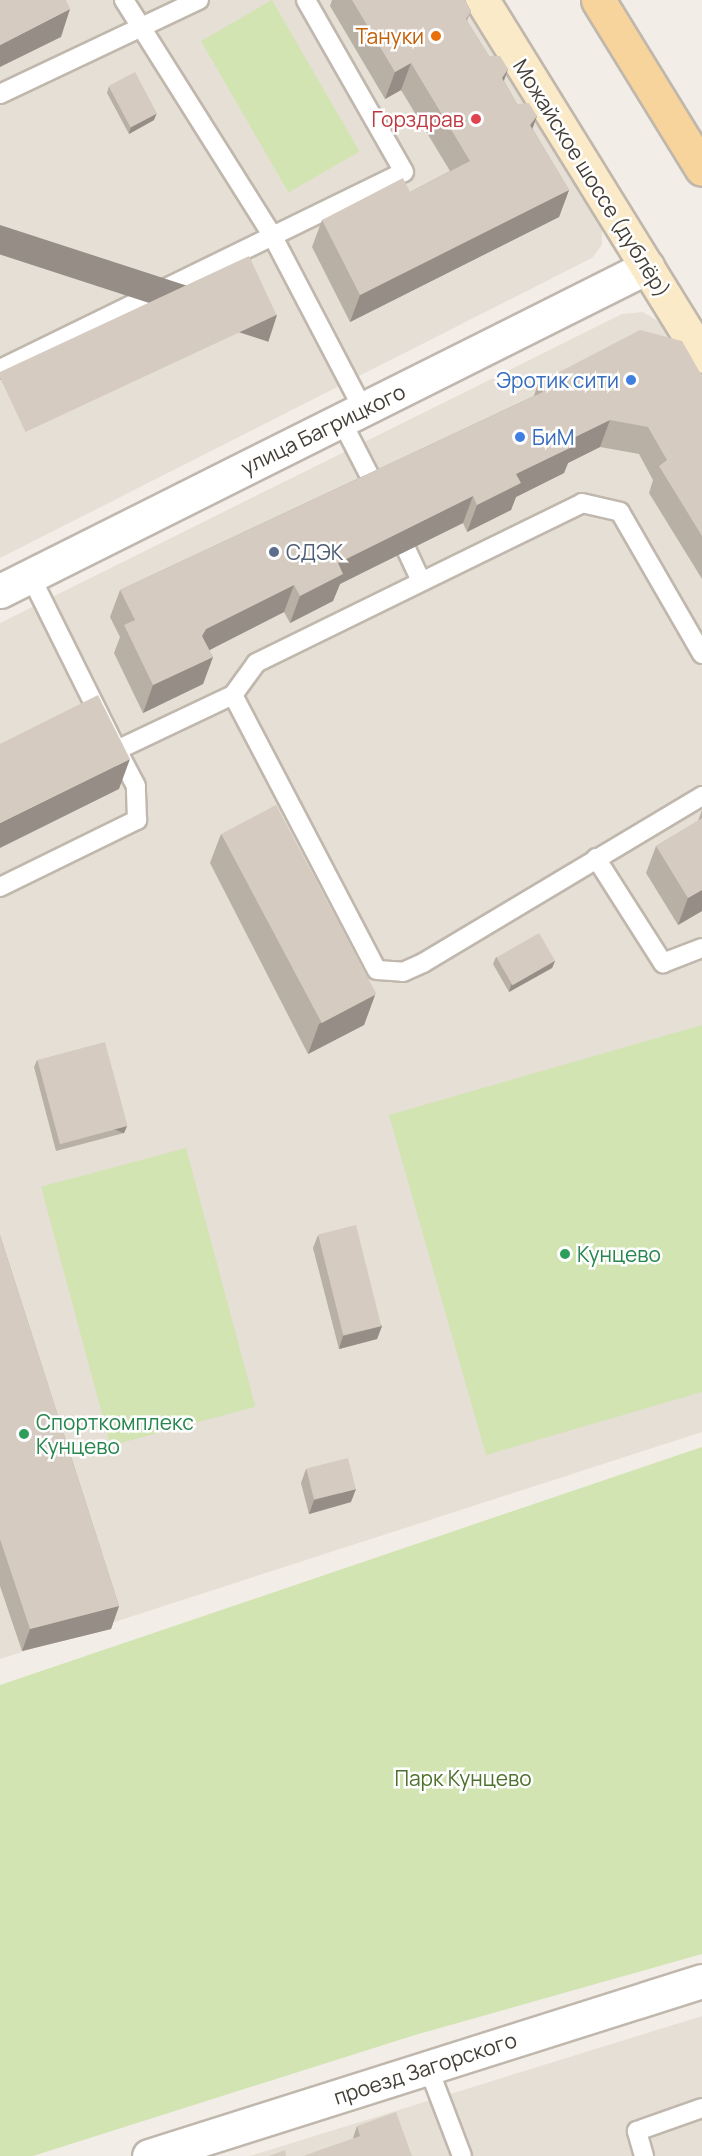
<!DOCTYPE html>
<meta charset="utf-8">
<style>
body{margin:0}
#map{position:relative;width:702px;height:2156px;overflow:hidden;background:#f2eee7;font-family:Manrope,sans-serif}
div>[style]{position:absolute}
.residential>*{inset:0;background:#e6dfd5}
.green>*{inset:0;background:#d2e4b2;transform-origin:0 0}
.roads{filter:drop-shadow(2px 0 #c0b7ad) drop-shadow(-2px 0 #c0b7ad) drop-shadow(0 2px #c0b7ad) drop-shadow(0 -2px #c0b7ad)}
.service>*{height:18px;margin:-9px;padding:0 9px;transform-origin:9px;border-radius:9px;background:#fff}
.minor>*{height:33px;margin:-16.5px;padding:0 16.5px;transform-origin:16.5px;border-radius:16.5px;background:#fff}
.tertiary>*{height:33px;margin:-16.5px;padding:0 16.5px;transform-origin:16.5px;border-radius:16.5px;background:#fff}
.secondary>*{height:33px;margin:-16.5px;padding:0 16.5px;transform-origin:16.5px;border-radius:16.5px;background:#fbeac8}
.primary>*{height:33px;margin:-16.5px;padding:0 16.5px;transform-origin:16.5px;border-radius:16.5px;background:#f7d49b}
.wall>*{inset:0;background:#b8afa5}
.shaded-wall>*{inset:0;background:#968e86;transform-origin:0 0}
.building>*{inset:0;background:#d6cbc0;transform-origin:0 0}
.dots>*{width:16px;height:16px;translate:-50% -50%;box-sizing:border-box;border:3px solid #fff;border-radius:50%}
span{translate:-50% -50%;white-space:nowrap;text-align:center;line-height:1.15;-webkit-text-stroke:5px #fff;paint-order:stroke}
.food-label{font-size:21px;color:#c56008}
.right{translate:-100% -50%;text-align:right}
.health-label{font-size:21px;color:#be3a42}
.street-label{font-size:21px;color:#443e36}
.shop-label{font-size:21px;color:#366cbe}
.left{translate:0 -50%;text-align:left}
.service-label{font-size:21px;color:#4e5e75}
.leisure-label{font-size:21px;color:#27864d}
.park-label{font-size:21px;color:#4e722e}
</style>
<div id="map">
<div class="residential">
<div style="clip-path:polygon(0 0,461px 0,602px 229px,602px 245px,592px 258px,0 558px)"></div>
<div style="clip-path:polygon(643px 312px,663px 324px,702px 388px,702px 1432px,0 1659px,0 623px,622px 314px)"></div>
<div style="clip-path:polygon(702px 2016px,702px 2156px,250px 2156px)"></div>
</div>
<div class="green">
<div style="left:272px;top:0;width:175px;height:82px;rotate:60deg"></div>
<div style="clip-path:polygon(702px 1025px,702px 1392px,486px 1455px,389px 1115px)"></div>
<div style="left:186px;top:1148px;width:268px;height:150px;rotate:75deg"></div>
<div style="clip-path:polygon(702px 1447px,702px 1954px,415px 2035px,33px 2156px,0 2156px,0 1685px)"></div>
</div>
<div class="roads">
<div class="service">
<div style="left:124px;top:0;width:278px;rotate:57.8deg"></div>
<div style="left:272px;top:235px;width:196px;rotate:62.4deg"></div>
<div style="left:0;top:94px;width:220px;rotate:-25.3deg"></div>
<div style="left:0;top:369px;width:449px;rotate:-26deg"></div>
<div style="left:404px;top:172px;width:198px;rotate:-119.7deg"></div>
<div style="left:341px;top:420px;width:83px;rotate:62.8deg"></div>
<div style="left:407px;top:551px;width:33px;rotate:65deg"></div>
<div style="left:30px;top:575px;width:195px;rotate:63.6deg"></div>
<div style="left:117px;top:750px;width:128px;rotate:-25.4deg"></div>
<div style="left:233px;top:695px;width:39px;rotate:-54deg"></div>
<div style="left:256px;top:663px;width:363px;rotate:-26.1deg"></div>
<div style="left:582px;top:503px;width:39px;rotate:13deg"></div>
<div style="left:620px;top:512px;width:164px;rotate:60deg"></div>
<div style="left:233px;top:695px;width:310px;rotate:62.4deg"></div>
<div style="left:377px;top:970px;width:26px;rotate:4deg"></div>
<div style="left:403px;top:972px;width:22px;rotate:-24deg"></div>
<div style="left:423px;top:963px;width:325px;rotate:-30.9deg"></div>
<div style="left:596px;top:858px;width:125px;rotate:57.5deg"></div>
<div style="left:663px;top:963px;width:42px;rotate:-21deg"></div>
<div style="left:0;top:887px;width:153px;rotate:-26.1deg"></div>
<div style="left:137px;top:820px;width:34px;rotate:-92deg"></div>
<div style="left:136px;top:786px;width:41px;rotate:-117.8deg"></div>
<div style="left:428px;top:2067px;width:95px;rotate:69.1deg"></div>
<div style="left:644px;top:2156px;width:26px;rotate:-106deg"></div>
<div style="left:637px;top:2131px;width:69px;rotate:-19.5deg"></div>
</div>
<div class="minor">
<div style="left:149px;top:2156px;width:580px;rotate:-17.56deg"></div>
</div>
<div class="tertiary">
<div style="left:0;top:591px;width:724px;rotate:-26.6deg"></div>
</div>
<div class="secondary">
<div style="left:482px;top:0;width:418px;rotate:58.3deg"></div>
</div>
<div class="primary">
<div style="left:598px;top:0;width:198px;rotate:58.4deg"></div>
</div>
</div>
<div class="wall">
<div style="clip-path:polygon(332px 0,465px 0,471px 11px,467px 21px,489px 56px,508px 69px,504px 81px,517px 104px,537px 116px,532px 128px,569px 190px,559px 217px,350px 322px,312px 247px,322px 220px,410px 192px,450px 171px,401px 90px,385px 99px,330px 6px)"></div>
<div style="clip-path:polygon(109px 86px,154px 120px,129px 134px,107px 93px)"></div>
<div style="clip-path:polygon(702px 376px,702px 579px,649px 493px,653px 480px,639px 454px,600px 447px,568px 463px,564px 473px,516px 497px,511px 510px,467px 532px,463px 523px,340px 584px,333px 601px,290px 623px,284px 612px,209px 650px,213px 657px,203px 684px,143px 713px,114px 653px,120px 637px,110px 617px,120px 590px,534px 396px,538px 383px)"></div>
<div style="clip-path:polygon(702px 810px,702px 911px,678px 925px,646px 873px,656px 846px,698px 821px)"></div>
<div style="clip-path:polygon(221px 834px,375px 995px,364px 1025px,308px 1054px,210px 863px)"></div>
<div style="clip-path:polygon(496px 957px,555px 961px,552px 968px,509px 992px,493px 964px)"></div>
<div style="clip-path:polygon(37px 1060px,127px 1126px,124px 1133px,56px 1151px,34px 1067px)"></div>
<div style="clip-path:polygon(0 1235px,119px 1606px,111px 1629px,22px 1651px,0 1586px)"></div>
<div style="clip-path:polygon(318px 1235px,382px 1326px,377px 1339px,339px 1349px,313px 1248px)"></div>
<div style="clip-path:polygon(306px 1469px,351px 1502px,309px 1514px,301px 1483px)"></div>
<div style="clip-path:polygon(357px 2126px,412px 2156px,353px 2138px)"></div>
</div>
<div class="shaded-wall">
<div style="clip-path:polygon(70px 9px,61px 37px,0 67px,0 45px)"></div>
<div style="clip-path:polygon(411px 63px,401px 90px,385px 99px,395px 72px)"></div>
<div style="clip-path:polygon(508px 69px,498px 96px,502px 78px)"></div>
<div style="clip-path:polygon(157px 113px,154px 120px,129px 134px,131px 126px)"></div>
<div style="clip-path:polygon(537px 116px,527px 144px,530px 125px)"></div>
<div style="clip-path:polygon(569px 190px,559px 217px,350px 322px,360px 295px)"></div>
<div style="left:277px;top:315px;width:28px;height:309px;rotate:108deg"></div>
<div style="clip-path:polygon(610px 420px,600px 447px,568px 463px,564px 473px,516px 497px,511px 510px,467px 532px,477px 505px,516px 474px,571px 439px)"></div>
<div style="clip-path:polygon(473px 496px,463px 523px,340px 584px,333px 601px,290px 623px,300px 596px,338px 563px)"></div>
<div style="clip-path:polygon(294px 585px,284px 612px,196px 657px,202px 636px,206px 629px)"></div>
<div style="clip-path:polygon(213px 657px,203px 684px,143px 713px,153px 685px)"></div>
<div style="clip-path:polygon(130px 759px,119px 789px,0 848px,0 823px)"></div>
<div style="clip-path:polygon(702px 890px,702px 911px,678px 925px,688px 898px)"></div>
<div style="clip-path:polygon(555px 961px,552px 968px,509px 992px,511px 985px)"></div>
<div style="clip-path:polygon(375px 995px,364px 1025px,308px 1054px,319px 1024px)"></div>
<div style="left:127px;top:1126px;width:8px;height:70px;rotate:113deg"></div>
<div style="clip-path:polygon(382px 1326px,377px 1339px,339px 1349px,343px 1336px)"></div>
<div style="clip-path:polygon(356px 1489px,351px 1502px,309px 1514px,314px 1500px)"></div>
<div style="clip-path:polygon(119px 1606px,111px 1629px,22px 1651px,30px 1629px)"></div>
</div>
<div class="building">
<div style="clip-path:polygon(0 0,66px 0,70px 9px,0 45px)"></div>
<div style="clip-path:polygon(352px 0,465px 0,471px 11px,466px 19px,489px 56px,500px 56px,508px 69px,502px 78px,517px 104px,529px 103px,537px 116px,530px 125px,569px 190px,360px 295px,322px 220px,403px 178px,410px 192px,470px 161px,411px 63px,395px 72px)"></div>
<div style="left:135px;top:72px;width:47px;height:30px;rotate:62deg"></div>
<div style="left:249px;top:256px;width:65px;height:277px;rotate:65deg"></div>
<div style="clip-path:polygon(640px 330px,682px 341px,702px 376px,702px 536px,659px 466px,667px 460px,648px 427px,610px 420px,571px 439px,574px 446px,516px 474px,521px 483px,477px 505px,473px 496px,338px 563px,343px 574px,300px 596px,294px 585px,206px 629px,202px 636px,213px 657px,153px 685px,124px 625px,135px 620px,120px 590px,543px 392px,538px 383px)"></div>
<div style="clip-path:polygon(98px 695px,130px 759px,0 823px,0 744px)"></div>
<div style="left:276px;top:805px;width:214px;height:62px;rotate:62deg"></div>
<div style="clip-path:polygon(702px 818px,702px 890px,688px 898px,656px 846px)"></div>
<div style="left:539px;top:933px;width:32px;height:49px;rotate:60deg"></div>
<div style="left:105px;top:1042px;width:87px;height:70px;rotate:75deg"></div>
<div style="left:356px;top:1225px;width:104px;height:39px;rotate:76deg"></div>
<div style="clip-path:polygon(0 1235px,119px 1606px,30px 1629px,0 1539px)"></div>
<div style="left:348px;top:1458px;width:32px;height:43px;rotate:76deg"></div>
<div style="clip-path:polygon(396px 2112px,412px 2156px,303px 2156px,360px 2136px,357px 2126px)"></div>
<div style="clip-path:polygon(285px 2150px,286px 2156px,269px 2156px)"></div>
</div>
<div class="dots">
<div style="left:436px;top:36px;background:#e8710a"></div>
<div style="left:476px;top:119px;background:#e0444e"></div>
<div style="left:631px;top:380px;background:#3f7fe0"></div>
<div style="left:520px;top:437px;background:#3f7fe0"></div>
<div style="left:274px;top:552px;background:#5c6f8a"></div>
<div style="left:565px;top:1254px;background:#2e9e5b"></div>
<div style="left:24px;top:1434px;background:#2e9e5b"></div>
</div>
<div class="food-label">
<span class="right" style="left:424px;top:36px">Тануки</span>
</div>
<div class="health-label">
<span class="right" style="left:464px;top:119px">Горздрав</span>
</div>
<div class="street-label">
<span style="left:592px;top:178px;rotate:58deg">Можайское шоссе (дублёр)</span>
<span style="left:323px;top:429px;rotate:-26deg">улица Багрицкого</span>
<span style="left:425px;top:2068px;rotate:-18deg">проезд Загорского</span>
</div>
<div class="shop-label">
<span class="right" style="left:619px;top:380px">Эротик сити</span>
<span class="left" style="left:532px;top:437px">БиМ</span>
</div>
<div class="service-label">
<span class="left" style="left:286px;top:552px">СДЭК</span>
</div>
<div class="leisure-label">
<span class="left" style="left:577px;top:1254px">Кунцево</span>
<span class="left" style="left:36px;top:1434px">Спорткомплекс<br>Кунцево</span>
</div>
<div class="park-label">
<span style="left:463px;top:1778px">Парк Кунцево</span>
</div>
</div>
